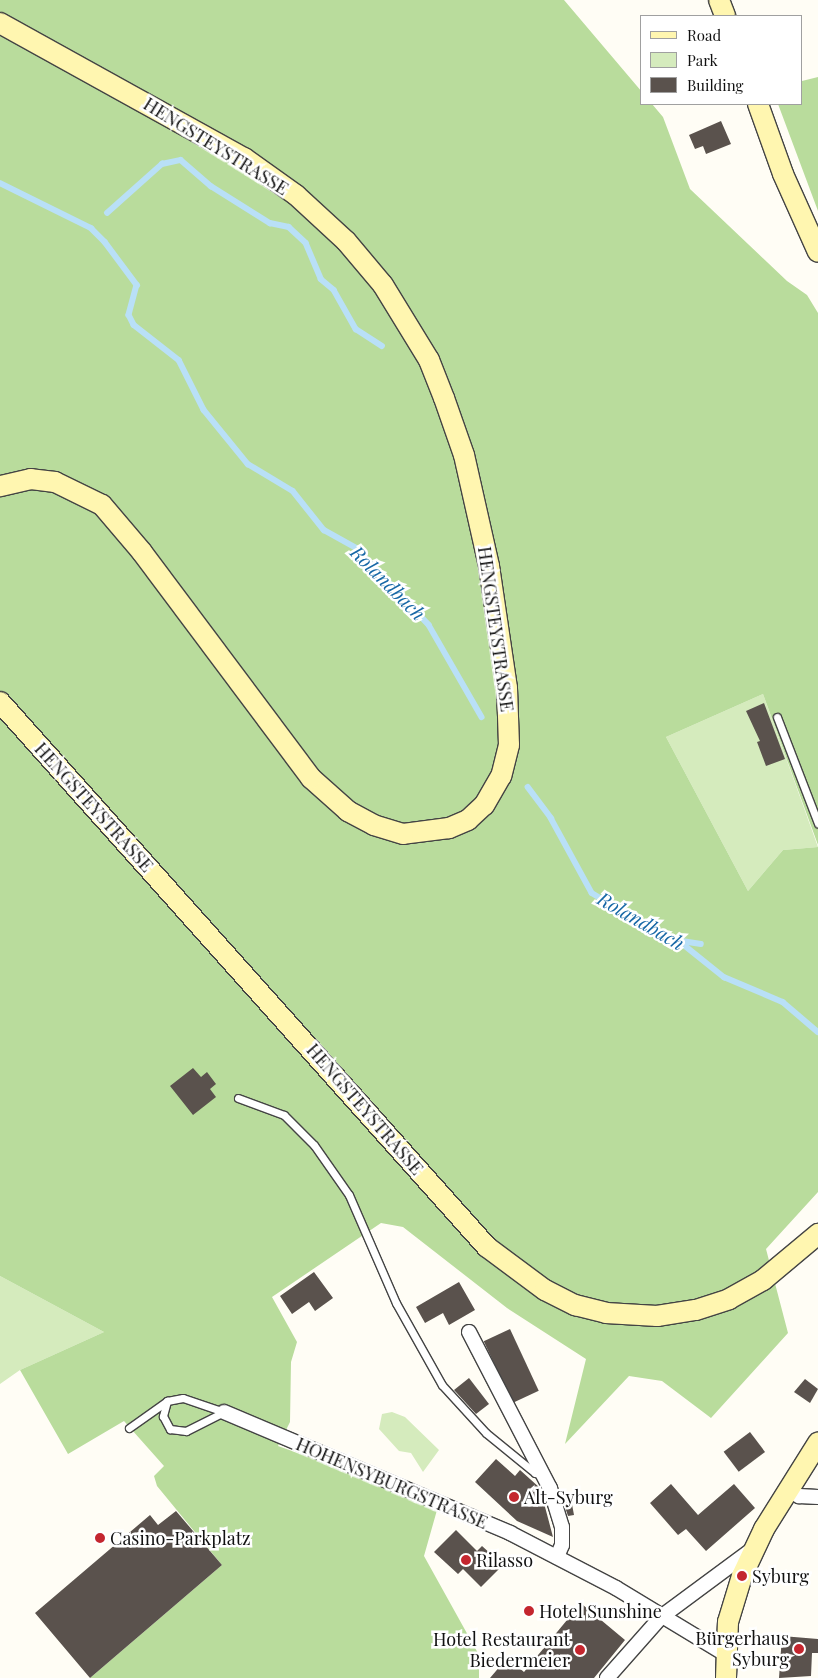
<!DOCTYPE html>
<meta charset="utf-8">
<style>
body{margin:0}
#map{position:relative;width:818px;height:1678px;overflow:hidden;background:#fffdf5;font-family:"Playfair Display",serif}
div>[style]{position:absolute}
.green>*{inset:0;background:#d5ebbd}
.forest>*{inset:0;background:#b9dc9c}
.stream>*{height:5.5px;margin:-2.75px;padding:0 2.75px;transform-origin:2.75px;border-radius:2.75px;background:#b9e0f7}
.building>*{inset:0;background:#5a524d;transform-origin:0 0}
.roads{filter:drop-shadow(1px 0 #444) drop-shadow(-1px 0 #444) drop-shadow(0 1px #444) drop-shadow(0 -1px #444)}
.lane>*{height:7px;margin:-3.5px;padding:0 3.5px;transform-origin:3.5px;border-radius:3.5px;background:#fff}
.street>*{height:14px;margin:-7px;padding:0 7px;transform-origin:7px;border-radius:7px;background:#fff}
.secondary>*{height:20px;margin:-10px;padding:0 10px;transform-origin:10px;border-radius:10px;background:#fff6b0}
.dots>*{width:14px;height:14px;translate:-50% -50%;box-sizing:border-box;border:2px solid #fff;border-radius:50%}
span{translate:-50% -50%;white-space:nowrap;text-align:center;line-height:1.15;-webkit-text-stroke:5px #fff;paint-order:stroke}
.street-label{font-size:18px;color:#111}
.poi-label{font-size:18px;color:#111}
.left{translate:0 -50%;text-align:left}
.right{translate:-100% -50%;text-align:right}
.water-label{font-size:19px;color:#1768a6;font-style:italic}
.legend{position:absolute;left:640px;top:15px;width:162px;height:90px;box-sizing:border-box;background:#fff;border:1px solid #a0a0a0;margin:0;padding:6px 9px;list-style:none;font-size:15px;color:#111}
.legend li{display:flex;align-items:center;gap:10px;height:25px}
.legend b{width:25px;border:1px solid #a0a0a0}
</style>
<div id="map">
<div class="green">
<div style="clip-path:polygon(763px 694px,818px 847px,783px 850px,748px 891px,666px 737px)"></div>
<div style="clip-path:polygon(0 1276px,104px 1332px,20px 1370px,0 1384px)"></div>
<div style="clip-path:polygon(392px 1412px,405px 1417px,439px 1450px,423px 1472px,411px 1453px,399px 1451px,379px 1429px,382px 1414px)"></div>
</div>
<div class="forest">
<div style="clip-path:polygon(0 0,564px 0,642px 92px,642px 104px,652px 104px,663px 117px,690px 189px,787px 281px,807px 295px,818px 313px,818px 845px,763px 694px,666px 737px,748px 891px,783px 850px,818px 847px,818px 1192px,766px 1249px,788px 1333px,711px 1418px,662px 1381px,629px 1376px,565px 1444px,586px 1359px,507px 1308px,403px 1227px,381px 1223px,272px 1297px,297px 1342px,291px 1362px,290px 1422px,278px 1446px,439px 1503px,424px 1556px,479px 1655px,479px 1678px,90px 1678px,222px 1565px,157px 1486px,154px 1476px,164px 1466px,124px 1421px,68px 1454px,20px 1370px,104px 1332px,0 1276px)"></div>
<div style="clip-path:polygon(818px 77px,818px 211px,778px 104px,802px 104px,802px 81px)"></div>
</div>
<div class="stream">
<div style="left:0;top:183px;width:102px;rotate:26.3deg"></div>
<div style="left:91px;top:228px;width:20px;rotate:45deg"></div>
<div style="left:105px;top:242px;width:54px;rotate:53.3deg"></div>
<div style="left:137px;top:285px;width:31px;rotate:105deg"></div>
<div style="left:129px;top:315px;width:11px;rotate:63deg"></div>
<div style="left:134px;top:325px;width:57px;rotate:37.9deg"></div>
<div style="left:179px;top:360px;width:56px;rotate:63.4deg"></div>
<div style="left:204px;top:410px;width:70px;rotate:50.8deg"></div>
<div style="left:248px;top:464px;width:52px;rotate:31deg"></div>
<div style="left:293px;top:491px;width:50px;rotate:51.5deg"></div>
<div style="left:324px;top:530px;width:37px;rotate:29deg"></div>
<div style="left:356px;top:548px;width:106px;rotate:46.5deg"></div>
<div style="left:429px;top:625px;width:106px;rotate:60.1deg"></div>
<div style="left:107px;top:213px;width:74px;rotate:-41.7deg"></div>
<div style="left:162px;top:164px;width:19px;rotate:-12deg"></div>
<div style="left:181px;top:160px;width:40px;rotate:41deg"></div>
<div style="left:211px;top:186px;width:70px;rotate:32.1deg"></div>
<div style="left:270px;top:223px;width:19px;rotate:12deg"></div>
<div style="left:289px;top:227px;width:23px;rotate:43deg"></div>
<div style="left:306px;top:243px;width:39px;rotate:67deg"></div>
<div style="left:321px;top:279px;width:17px;rotate:40deg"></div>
<div style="left:334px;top:290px;width:45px;rotate:60.6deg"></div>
<div style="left:356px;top:329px;width:31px;rotate:33deg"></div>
<div style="left:528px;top:787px;width:39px;rotate:53deg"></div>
<div style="left:551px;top:818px;width:85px;rotate:61.3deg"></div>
<div style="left:592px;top:893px;width:70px;rotate:31deg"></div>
<div style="left:652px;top:929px;width:30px;rotate:24deg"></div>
<div style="left:679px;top:941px;width:58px;rotate:38.7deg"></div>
<div style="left:724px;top:977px;width:64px;rotate:23deg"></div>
<div style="left:783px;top:1002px;width:46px;rotate:40.6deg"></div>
<div style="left:682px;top:941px;width:19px;rotate:9deg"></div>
</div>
<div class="building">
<div style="clip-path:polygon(721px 121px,731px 144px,706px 154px,703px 146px,695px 149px,689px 135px)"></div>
<div style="clip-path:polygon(764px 703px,785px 759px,766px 766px,757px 742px,760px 741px,746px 711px)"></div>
<div style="clip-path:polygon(193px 1068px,201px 1077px,207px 1072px,216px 1084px,210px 1089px,216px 1097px,193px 1115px,170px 1086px)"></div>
<div style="clip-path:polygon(314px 1272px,333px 1298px,315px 1311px,309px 1302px,292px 1314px,280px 1296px)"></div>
<div style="clip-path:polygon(459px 1282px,475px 1310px,449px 1325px,443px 1313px,425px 1323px,416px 1307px)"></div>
<div style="left:510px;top:1329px;width:68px;height:29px;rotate:65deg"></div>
<div style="clip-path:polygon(469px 1378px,489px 1404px,476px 1414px,454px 1390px)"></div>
<div style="clip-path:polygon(805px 1379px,818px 1389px,810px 1403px,794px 1392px)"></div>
<div style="left:750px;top:1432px;width:25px;height:33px;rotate:53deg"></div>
<div style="clip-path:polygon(496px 1459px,515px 1476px,520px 1470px,540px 1488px,553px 1537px,517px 1521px,475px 1482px)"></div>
<div style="clip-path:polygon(671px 1484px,698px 1515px,734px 1484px,755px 1508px,706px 1551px,686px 1529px,678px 1535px,650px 1503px)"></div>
<div style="clip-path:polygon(571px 1499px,574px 1515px,568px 1516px,563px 1501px)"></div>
<div style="clip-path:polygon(176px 1511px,222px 1565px,90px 1678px,35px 1613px,150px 1515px,158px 1525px)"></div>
<div style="clip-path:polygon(456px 1530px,477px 1551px,482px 1546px,503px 1565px,481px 1587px,463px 1569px,458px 1574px,434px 1552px)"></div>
<div style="clip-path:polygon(583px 1605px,625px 1640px,594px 1678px,490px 1678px,507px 1658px,524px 1672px,572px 1614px,574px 1616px)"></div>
<div style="clip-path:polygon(782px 1636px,818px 1639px,818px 1653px,812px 1653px,811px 1676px,779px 1678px)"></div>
</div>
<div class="roads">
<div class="lane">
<div style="left:777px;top:717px;width:114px;rotate:68.9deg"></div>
<div style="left:238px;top:1098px;width:49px;rotate:20.3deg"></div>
<div style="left:284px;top:1115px;width:42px;rotate:45deg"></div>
<div style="left:314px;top:1145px;width:61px;rotate:55deg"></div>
<div style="left:349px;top:1195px;width:118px;rotate:66.5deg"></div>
<div style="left:396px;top:1303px;width:94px;rotate:60.7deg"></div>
<div style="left:442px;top:1385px;width:65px;rotate:47.5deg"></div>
<div style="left:486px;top:1433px;width:63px;rotate:39.2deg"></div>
<div style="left:535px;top:1473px;width:6px;rotate:9deg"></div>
<div style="left:167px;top:1401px;width:16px;rotate:105deg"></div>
<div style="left:163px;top:1416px;width:15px;rotate:62deg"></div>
<div style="left:170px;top:1429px;width:16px;rotate:7deg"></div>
<div style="left:186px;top:1431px;width:42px;rotate:-26.6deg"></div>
<div style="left:129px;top:1428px;width:47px;rotate:-35.4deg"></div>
<div style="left:167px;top:1401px;width:16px;rotate:-11deg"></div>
<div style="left:183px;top:1398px;width:43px;rotate:18.9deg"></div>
</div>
<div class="street">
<div style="left:469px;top:1332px;width:176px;rotate:62.6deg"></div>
<div style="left:550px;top:1488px;width:41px;rotate:72.9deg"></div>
<div style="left:562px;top:1527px;width:18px;rotate:90deg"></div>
<div style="left:562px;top:1545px;width:13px;rotate:113deg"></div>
<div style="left:224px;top:1412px;width:311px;rotate:22.9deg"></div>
<div style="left:510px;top:1533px;width:119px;rotate:27.4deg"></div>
<div style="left:616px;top:1588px;width:127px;rotate:31.2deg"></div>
<div style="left:788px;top:1490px;width:13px;rotate:29deg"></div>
<div style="left:799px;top:1496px;width:19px;rotate:3deg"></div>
<div style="left:607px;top:1678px;width:81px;rotate:-48.5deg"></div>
<div style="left:661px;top:1617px;width:114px;rotate:-36.5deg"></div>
</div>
<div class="secondary">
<div style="left:719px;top:0;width:17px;rotate:69deg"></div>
<div style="left:0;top:23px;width:279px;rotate:29deg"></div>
<div style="left:244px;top:158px;width:64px;rotate:35.4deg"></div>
<div style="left:296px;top:195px;width:68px;rotate:42.6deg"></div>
<div style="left:346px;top:241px;width:57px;rotate:49.9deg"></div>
<div style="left:383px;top:285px;width:88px;rotate:58.5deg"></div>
<div style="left:429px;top:360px;width:41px;rotate:68.5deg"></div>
<div style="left:444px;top:398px;width:60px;rotate:70.7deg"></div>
<div style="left:464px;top:455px;width:114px;rotate:77.3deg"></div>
<div style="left:489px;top:566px;width:123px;rotate:81.6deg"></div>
<div style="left:507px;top:688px;width:57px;rotate:88deg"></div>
<div style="left:509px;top:745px;width:32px;rotate:104deg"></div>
<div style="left:501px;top:776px;width:34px;rotate:120deg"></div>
<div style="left:484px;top:805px;width:22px;rotate:137deg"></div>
<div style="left:468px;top:820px;width:21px;rotate:157deg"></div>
<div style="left:449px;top:828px;width:46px;rotate:172.6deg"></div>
<div style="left:403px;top:834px;width:30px;rotate:-163deg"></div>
<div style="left:374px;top:825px;width:30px;rotate:-152deg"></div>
<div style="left:348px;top:811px;width:50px;rotate:-138.3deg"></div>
<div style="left:311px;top:778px;width:282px;rotate:-126.8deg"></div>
<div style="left:142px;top:552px;width:62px;rotate:-130.4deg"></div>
<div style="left:102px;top:505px;width:52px;rotate:-153.9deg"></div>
<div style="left:55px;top:482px;width:24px;rotate:-173deg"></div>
<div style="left:31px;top:479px;width:32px;rotate:167deg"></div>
<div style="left:758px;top:104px;width:74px;rotate:70.3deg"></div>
<div style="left:783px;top:174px;width:85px;rotate:65.8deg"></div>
<div style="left:0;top:702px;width:731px;rotate:48.22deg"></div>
<div style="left:487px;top:1247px;width:72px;rotate:36.6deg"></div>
<div style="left:545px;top:1290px;width:34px;rotate:27deg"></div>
<div style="left:575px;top:1305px;width:32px;rotate:14deg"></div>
<div style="left:606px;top:1313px;width:51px;rotate:3.4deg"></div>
<div style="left:657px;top:1316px;width:39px;rotate:-9deg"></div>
<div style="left:696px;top:1310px;width:35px;rotate:-18deg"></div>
<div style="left:729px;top:1299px;width:39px;rotate:-29deg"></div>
<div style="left:763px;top:1280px;width:72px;rotate:-39.9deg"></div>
<div style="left:726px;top:1678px;width:56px;rotate:-88deg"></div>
<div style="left:728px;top:1622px;width:48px;rotate:-73.1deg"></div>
<div style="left:742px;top:1576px;width:52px;rotate:-64.9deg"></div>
<div style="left:764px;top:1529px;width:102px;rotate:-57.9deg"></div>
</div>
</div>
<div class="dots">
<div style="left:514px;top:1497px;background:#c4262e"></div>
<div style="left:100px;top:1538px;background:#c4262e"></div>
<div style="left:466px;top:1560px;background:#c4262e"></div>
<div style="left:742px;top:1576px;background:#c4262e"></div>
<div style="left:529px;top:1611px;background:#c4262e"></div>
<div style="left:799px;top:1649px;background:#c4262e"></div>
<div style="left:580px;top:1650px;background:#c4262e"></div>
</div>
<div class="street-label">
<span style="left:216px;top:146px;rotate:32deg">HENGSTEYSTRASSE</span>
<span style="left:496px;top:629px;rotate:82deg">HENGSTEYSTRASSE</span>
<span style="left:94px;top:807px;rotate:48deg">HENGSTEYSTRASSE</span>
<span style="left:365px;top:1109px;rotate:49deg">HENGSTEYSTRASSE</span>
<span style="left:392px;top:1483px;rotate:23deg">HOHENSYBURGSTRASSE</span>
</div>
<div class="poi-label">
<span class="left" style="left:524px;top:1497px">Alt-Syburg</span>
<span class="left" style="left:110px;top:1538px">Casino-Parkplatz</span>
<span class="left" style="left:476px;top:1560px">Rilasso</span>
<span class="left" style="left:752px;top:1576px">Syburg</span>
<span class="left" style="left:539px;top:1611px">Hotel Sunshine</span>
<span class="right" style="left:789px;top:1649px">Bürgerhaus<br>Syburg</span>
<span class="right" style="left:570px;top:1650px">Hotel Restaurant<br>Biedermeier</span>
</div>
<div class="water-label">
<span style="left:388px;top:583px;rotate:45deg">Rolandbach</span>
<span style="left:641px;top:921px;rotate:30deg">Rolandbach</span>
</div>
<ul class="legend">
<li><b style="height:6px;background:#fff6b0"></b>Road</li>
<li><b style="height:14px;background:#d5ebbd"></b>Park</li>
<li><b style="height:14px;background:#5a524d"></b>Building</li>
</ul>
</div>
